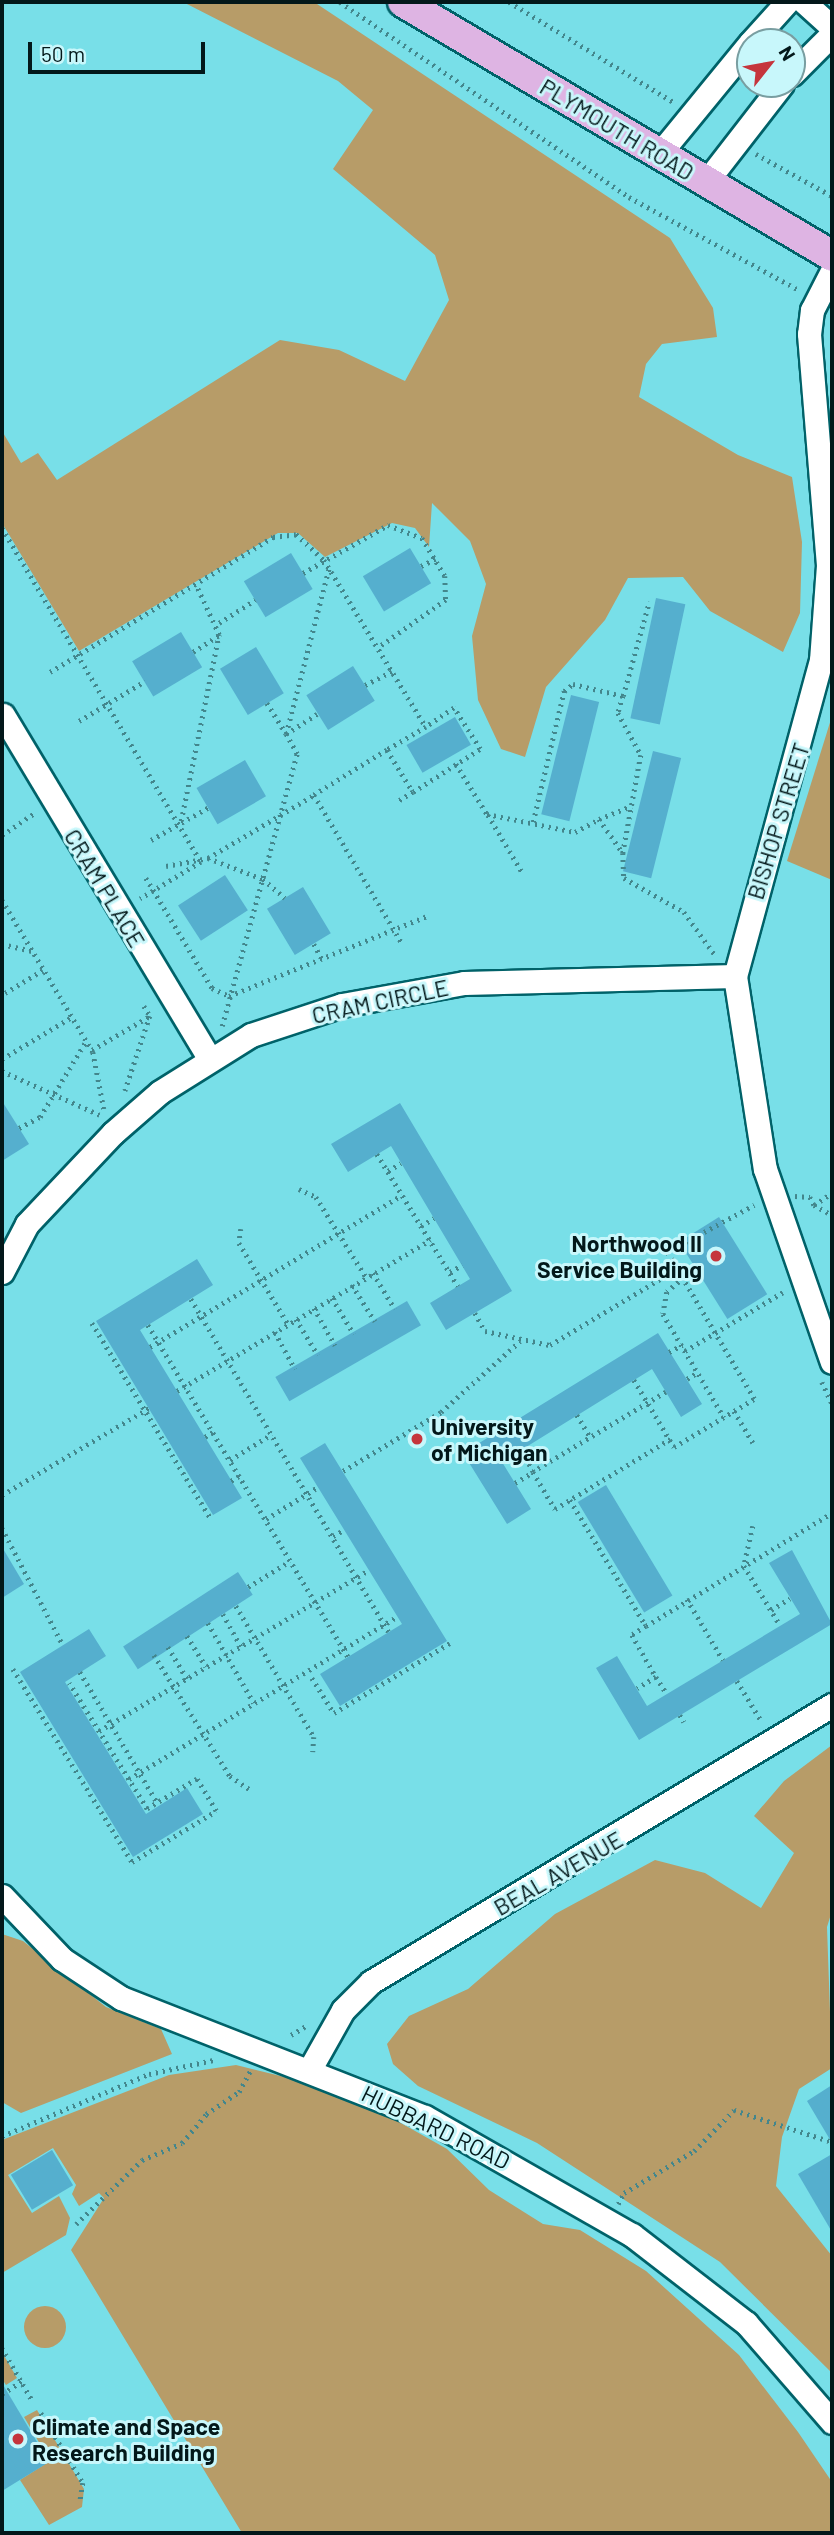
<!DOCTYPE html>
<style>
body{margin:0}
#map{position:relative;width:834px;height:2535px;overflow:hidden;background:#78dfe8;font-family:Barlow,sans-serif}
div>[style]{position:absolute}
.green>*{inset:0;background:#b79c68}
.round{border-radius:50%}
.building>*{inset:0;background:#55afce;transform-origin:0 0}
.path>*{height:4.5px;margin-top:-2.25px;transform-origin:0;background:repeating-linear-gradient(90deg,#43868c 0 2px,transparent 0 7px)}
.roads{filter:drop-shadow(2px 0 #006269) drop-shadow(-2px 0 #006269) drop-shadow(0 2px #006269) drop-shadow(0 -2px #006269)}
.minor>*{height:23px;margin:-11.5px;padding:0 11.5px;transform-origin:11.5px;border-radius:11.5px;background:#fff}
.major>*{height:30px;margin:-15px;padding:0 15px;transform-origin:15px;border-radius:15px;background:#deb4e3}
.dots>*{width:19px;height:19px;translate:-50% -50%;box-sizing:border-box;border:4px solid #c8f7fb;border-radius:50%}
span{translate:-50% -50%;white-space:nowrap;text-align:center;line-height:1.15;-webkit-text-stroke:6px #c8f7fb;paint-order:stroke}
.street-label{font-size:23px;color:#03181a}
.poi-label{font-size:23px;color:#03181a;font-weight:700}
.right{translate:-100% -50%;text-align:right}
.left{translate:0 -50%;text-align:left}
.frame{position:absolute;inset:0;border:4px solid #03181a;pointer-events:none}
.north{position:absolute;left:736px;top:28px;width:70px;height:70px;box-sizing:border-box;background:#c8f7fb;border:2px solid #799ea1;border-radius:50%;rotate:59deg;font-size:19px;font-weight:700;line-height:28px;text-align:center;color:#03181a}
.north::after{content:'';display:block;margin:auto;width:24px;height:32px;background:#c5353c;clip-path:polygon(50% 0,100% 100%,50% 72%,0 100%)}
.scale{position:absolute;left:28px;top:42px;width:177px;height:32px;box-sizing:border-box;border:4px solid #03181a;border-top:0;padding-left:9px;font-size:21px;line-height:24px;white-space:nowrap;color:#03181a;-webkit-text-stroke:5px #c8f7fb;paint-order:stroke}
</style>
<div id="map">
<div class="green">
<div style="clip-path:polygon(183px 2px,314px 2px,670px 238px,713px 308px,717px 337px,662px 344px,646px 364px,639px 397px,738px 455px,792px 477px,802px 542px,800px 613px,783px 652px,710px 611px,683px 577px,628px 578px,605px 620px,546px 687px,525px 757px,501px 749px,478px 700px,472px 636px,486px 584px,470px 541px,432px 503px,429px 547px,415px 528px,392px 523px,325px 557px,298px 533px,278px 533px,79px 651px,2px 523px,2px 431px,21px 463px,38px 453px,57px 480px,280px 340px,339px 350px,405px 381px,449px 300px,435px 255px,333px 169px,373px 110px,338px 81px)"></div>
<div style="clip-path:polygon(832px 716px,832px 880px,787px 861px)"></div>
<div style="clip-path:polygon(832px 1745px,832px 1911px,827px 1927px,832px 2068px,799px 2089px,782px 2137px,776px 2186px,832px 2256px,832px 2373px,720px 2262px,537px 2143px,418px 2086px,393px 2064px,387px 2044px,409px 2016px,468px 1989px,555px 1914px,655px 1860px,705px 1873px,761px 1908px,794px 1853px,754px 1816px,784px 1781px)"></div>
<div style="clip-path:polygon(2px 1934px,23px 1941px,106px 2007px,161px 2029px,172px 2054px,21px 2113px,2px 2102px)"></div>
<div style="clip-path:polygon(236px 2065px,346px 2092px,447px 2149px,489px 2190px,543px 2224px,580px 2230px,646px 2271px,739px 2355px,798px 2432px,832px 2482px,832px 2533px,242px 2533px,71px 2250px,104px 2198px,99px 2193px,79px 2206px,72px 2194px,76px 2185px,53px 2148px,8px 2175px,32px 2213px,59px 2196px,70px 2218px,66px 2235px,2px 2273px,2px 2140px,169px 2075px)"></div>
<div class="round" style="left:24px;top:2306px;width:42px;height:42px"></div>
<div style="clip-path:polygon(2px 2352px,17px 2378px,6px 2385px,2px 2379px)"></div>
<div style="clip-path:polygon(37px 2410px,84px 2489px,82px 2507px,49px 2525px,20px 2480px,50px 2461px,24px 2417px)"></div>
</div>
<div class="building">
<div style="left:410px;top:548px;width:41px;height:55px;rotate:59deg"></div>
<div style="left:291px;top:553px;width:42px;height:55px;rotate:59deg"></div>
<div style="left:656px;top:598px;width:30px;height:123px;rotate:12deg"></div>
<div style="left:181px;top:632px;width:41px;height:57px;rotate:59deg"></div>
<div style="left:256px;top:647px;width:54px;height:42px;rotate:59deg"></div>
<div style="left:353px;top:666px;width:41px;height:55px;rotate:58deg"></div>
<div style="left:571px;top:695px;width:29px;height:123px;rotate:14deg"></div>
<div style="left:455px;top:717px;width:32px;height:56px;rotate:60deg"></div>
<div style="left:653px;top:751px;width:29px;height:124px;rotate:14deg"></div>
<div style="left:245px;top:760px;width:42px;height:56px;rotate:60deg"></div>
<div style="left:225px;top:875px;width:42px;height:56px;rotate:57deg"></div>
<div style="left:303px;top:887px;width:54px;height:42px;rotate:59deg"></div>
<div style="clip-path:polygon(2px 1101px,29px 1144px,2px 1161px)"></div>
<div style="clip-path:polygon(400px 1103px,512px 1291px,446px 1330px,430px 1303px,470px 1279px,391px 1146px,348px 1172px,331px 1144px)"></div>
<div style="left:719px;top:1217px;width:91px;height:47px;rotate:58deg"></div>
<div style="clip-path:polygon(197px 1259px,213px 1285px,140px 1330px,242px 1498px,213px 1515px,96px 1321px)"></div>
<div style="left:407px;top:1301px;width:28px;height:152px;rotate:60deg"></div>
<div style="clip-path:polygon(658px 1333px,702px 1404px,681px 1417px,652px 1369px,502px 1462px,531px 1509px,507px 1524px,463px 1453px)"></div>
<div style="clip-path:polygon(325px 1443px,447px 1641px,340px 1706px,320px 1674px,402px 1624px,300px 1458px)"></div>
<div style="left:606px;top:1485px;width:129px;height:33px;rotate:59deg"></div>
<div style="clip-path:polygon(2px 1547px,24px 1584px,2px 1598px)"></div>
<div style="clip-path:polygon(792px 1550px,832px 1624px,639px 1740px,596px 1668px,617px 1656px,647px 1706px,800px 1614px,769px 1563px)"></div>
<div style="left:238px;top:1572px;width:27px;height:137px;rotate:57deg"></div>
<div style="clip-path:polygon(89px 1629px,106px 1656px,65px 1682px,146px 1814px,187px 1788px,203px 1814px,133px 1857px,20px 1672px)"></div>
<div style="clip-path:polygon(832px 2085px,832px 2143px,807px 2101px)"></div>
<div style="left:52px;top:2150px;width:41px;height:48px;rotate:59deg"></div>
<div style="clip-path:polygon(832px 2154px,832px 2232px,798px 2174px)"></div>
<div style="clip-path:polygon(2px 2383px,49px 2462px,2px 2491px)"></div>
</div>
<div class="path">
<div style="left:340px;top:2px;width:349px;rotate:34deg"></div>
<div style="left:629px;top:197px;width:192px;rotate:28.7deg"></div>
<div style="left:509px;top:2px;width:194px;rotate:31.3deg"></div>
<div style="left:756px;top:154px;width:87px;rotate:28.9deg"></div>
<div style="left:2px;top:528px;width:389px;rotate:59.2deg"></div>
<div style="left:201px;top:862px;width:71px;rotate:148.8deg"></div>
<div style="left:421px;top:566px;width:16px;rotate:-27deg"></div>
<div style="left:303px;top:573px;width:98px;rotate:-29.5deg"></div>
<div style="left:388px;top:525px;width:36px;rotate:21deg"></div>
<div style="left:422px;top:538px;width:44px;rotate:58.8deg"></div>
<div style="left:445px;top:576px;width:24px;rotate:88deg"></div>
<div style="left:446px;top:600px;width:83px;rotate:144.8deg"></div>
<div style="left:219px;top:623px;width:43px;rotate:-32.6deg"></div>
<div style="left:193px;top:652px;width:31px;rotate:-33deg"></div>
<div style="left:50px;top:672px;width:261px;rotate:-31.2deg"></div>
<div style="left:273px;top:537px;width:23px;rotate:-7deg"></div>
<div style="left:296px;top:534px;width:38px;rotate:43deg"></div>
<div style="left:324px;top:560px;width:196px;rotate:58.6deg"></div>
<div style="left:426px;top:727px;width:45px;rotate:149.5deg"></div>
<div style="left:387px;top:750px;width:49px;rotate:58.2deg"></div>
<div style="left:413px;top:792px;width:20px;rotate:147deg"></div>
<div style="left:365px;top:685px;width:30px;rotate:-27deg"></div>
<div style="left:623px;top:696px;width:98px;rotate:-74.5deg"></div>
<div style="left:267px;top:703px;width:36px;rotate:58deg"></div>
<div style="left:286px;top:734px;width:37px;rotate:-33deg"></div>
<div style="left:79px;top:721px;width:77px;rotate:-31.2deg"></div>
<div style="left:387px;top:750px;width:86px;rotate:148.3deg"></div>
<div style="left:314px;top:795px;width:174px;rotate:59.3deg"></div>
<div style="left:456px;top:764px;width:59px;rotate:58.2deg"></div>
<div style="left:487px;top:814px;width:90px;rotate:11.6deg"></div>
<div style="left:575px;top:832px;width:27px;rotate:-28deg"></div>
<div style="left:599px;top:819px;width:42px;rotate:54.8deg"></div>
<div style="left:623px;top:853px;width:25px;rotate:88deg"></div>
<div style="left:624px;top:878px;width:69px;rotate:29.5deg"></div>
<div style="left:684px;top:912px;width:53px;rotate:54.2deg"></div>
<div style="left:413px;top:792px;width:80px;rotate:-32.7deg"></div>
<div style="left:480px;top:749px;width:49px;rotate:-122.4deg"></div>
<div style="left:454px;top:708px;width:34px;rotate:146deg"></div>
<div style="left:488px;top:815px;width:66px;rotate:59.2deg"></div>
<div style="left:599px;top:819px;width:35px;rotate:-22deg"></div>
<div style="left:181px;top:821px;width:190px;rotate:-78.5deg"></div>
<div style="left:219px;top:635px;width:55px;rotate:-114.7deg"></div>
<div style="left:533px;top:822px;width:135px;rotate:-76.7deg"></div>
<div style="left:564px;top:691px;width:11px;rotate:-38deg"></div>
<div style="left:573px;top:684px;width:51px;rotate:13.5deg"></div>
<div style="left:623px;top:696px;width:18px;rotate:106deg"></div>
<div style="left:618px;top:713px;width:48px;rotate:61.3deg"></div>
<div style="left:641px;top:755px;width:100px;rotate:100.4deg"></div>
<div style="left:2px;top:835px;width:41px;rotate:-34.1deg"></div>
<div style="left:151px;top:840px;width:67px;rotate:-29.6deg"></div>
<div style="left:208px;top:858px;width:123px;rotate:-30.7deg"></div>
<div style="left:166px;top:866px;width:43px;rotate:-10.8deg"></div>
<div style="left:208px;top:858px;width:59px;rotate:20.9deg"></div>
<div style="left:263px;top:879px;width:29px;rotate:41deg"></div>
<div style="left:146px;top:878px;width:128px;rotate:59deg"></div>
<div style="left:212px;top:988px;width:19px;rotate:25deg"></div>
<div style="left:229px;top:996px;width:214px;rotate:-22deg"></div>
<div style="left:2px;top:900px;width:177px;rotate:59.1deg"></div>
<div style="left:93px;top:1052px;width:58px;rotate:79.1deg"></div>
<div style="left:2px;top:944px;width:31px;rotate:13deg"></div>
<div style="left:314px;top:944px;width:19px;rotate:62deg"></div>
<div style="left:5px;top:993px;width:44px;rotate:-31.2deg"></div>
<div style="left:144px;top:1006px;width:12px;rotate:59deg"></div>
<div style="left:222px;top:1026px;width:282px;rotate:-74.6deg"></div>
<div style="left:297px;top:754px;width:23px;rotate:-119deg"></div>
<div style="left:286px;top:734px;width:171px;rotate:-75.5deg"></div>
<div style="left:92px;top:1050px;width:67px;rotate:-30.4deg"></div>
<div style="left:150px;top:1016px;width:79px;rotate:108.4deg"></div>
<div style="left:2px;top:1059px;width:82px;rotate:-31deg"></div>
<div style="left:2px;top:1071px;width:107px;rotate:24.2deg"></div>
<div style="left:19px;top:1128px;width:24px;rotate:-28deg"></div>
<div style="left:40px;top:1117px;width:89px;rotate:-58.8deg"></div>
<div style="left:377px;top:1154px;width:155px;rotate:58.5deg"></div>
<div style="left:388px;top:1171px;width:15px;rotate:-32deg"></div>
<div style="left:299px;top:1189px;width:19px;rotate:25deg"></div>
<div style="left:316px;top:1197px;width:94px;rotate:58deg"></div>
<div style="left:795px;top:1196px;width:15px;rotate:4deg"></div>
<div style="left:810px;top:1197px;width:9px;rotate:63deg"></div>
<div style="left:814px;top:1205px;width:22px;rotate:-34deg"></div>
<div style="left:814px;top:1205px;width:21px;rotate:29deg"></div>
<div style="left:421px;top:1226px;width:15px;rotate:-32deg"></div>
<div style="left:241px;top:1229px;width:14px;rotate:98deg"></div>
<div style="left:239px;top:1243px;width:95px;rotate:58.8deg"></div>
<div style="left:695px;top:1269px;width:36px;rotate:141deg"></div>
<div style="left:667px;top:1292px;width:22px;rotate:100deg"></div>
<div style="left:663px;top:1314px;width:120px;rotate:59.4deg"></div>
<div style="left:450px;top:1272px;width:14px;rotate:-30deg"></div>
<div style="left:373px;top:1273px;width:42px;rotate:58.6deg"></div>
<div style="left:352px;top:1285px;width:43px;rotate:57.4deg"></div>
<div style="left:332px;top:1298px;width:42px;rotate:58.6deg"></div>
<div style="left:191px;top:1299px;width:387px;rotate:59.3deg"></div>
<div style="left:314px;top:1308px;width:43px;rotate:60.4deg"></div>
<div style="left:475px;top:1313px;width:21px;rotate:61deg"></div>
<div style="left:485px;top:1331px;width:66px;rotate:12.2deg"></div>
<div style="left:550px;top:1345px;width:148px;rotate:-30.9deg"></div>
<div style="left:296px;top:1319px;width:42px;rotate:58.6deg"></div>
<div style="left:92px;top:1323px;width:227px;rotate:58.7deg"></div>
<div style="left:148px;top:1325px;width:388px;rotate:58.9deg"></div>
<div style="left:275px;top:1332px;width:42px;rotate:61.6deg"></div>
<div style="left:150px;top:1347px;width:294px;rotate:-31.1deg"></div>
<div style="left:685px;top:1351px;width:114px;rotate:-31deg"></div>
<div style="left:669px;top:1352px;width:15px;rotate:-28deg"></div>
<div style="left:687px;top:1379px;width:13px;rotate:-32deg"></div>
<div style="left:634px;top:1380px;width:78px;rotate:59.2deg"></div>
<div style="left:674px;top:1447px;width:93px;rotate:-31deg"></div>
<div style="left:754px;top:1399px;width:171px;rotate:-120.6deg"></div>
<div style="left:667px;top:1252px;width:99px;rotate:-28.4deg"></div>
<div style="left:822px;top:1382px;width:23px;rotate:65deg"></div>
<div style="left:177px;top:1391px;width:295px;rotate:-30.8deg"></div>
<div style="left:666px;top:1392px;width:155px;rotate:149deg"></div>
<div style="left:533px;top:1472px;width:43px;rotate:59.3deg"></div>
<div style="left:555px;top:1509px;width:135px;rotate:-31.3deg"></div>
<div style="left:734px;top:1411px;width:37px;rotate:59deg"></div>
<div style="left:577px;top:1415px;width:26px;rotate:59deg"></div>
<div style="left:205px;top:1437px;width:9px;rotate:-32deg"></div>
<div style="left:230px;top:1460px;width:49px;rotate:-31.8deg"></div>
<div style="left:343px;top:1471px;width:114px;rotate:-31deg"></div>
<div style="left:441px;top:1412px;width:106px;rotate:-41.9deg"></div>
<div style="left:231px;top:1481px;width:9px;rotate:-32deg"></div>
<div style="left:515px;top:1483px;width:21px;rotate:-31deg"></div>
<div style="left:533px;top:1472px;width:25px;rotate:-119deg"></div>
<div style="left:2px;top:1495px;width:171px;rotate:-30.6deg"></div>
<div style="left:570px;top:1500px;width:147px;rotate:58.9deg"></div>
<div style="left:646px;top:1626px;width:17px;rotate:147deg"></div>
<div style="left:632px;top:1635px;width:48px;rotate:60.3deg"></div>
<div style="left:656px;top:1677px;width:22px;rotate:148deg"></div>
<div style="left:266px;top:1519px;width:61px;rotate:-31.6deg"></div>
<div style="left:753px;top:1526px;width:41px;rotate:102.7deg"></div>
<div style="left:744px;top:1566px;width:69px;rotate:58.6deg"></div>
<div style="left:2px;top:1528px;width:132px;rotate:62.5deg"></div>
<div style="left:333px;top:1536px;width:13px;rotate:-29deg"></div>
<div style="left:248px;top:1587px;width:49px;rotate:-31.8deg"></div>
<div style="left:687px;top:1599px;width:71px;rotate:59.5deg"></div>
<div style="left:236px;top:1606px;width:152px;rotate:59.2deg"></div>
<div style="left:314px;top:1737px;width:15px;rotate:94deg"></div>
<div style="left:771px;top:1610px;width:22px;rotate:-32deg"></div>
<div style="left:223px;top:1614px;width:37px;rotate:61deg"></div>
<div style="left:208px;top:1623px;width:92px;rotate:60.1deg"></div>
<div style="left:646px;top:1626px;width:218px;rotate:-31.3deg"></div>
<div style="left:187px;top:1636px;width:36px;rotate:58deg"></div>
<div style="left:168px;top:1647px;width:37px;rotate:59deg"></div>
<div style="left:154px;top:1655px;width:143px;rotate:57.9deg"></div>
<div style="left:230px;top:1776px;width:23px;rotate:34deg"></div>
<div style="left:13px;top:1669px;width:227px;rotate:58.3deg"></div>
<div style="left:132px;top:1862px;width:98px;rotate:-31.3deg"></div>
<div style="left:216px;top:1811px;width:37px;rotate:-121deg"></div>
<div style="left:197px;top:1779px;width:58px;rotate:149deg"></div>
<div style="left:147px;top:1809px;width:148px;rotate:-121.8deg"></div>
<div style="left:80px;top:1672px;width:153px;rotate:59.4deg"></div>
<div style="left:656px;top:1677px;width:20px;rotate:57deg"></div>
<div style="left:312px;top:1678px;width:41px;rotate:57.8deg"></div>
<div style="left:334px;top:1713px;width:135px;rotate:-31.1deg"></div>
<div style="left:737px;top:1681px;width:48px;rotate:58.6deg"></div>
<div style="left:680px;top:1715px;width:8px;rotate:60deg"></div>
<div style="left:99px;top:1731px;width:314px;rotate:-30.8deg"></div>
<div style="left:129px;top:1779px;width:313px;rotate:-31.2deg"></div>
<div style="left:291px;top:2035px;width:17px;rotate:-31deg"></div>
<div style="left:2px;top:2136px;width:160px;rotate:-22.9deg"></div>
<div style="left:149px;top:2074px;width:66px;rotate:-12.2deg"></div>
<div style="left:618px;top:2204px;width:13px;rotate:-61deg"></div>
<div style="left:624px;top:2193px;width:82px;rotate:-31deg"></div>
<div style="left:694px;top:2151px;width:57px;rotate:-45.7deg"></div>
<div style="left:734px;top:2110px;width:103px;rotate:18.1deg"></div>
<div style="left:76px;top:2224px;width:92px;rotate:-44.1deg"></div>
<div style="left:142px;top:2160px;width:43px;rotate:-23deg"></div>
<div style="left:182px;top:2143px;width:38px;rotate:-50deg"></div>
<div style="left:206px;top:2114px;width:40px;rotate:-34deg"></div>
<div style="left:239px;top:2092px;width:24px;rotate:-62deg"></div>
<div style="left:2px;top:2348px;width:60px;rotate:60deg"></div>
<div style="left:2px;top:2394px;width:24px;rotate:-33deg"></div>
<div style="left:41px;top:2413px;width:82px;rotate:59deg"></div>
<div style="left:83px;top:2483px;width:20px;rotate:99deg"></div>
</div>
<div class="roads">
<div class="minor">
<div style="left:804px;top:2px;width:38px;rotate:42deg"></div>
<div style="left:751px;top:42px;width:54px;rotate:-48deg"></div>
<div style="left:792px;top:74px;width:57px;rotate:-45deg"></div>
<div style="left:660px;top:153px;width:142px;rotate:-50.7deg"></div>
<div style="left:706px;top:182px;width:124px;rotate:-52.2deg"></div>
<div style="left:832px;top:271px;width:44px;rotate:117.1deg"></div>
<div style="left:812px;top:310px;width:24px;rotate:97deg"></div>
<div style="left:809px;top:334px;width:232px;rotate:85.3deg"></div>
<div style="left:828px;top:565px;width:95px;rotate:94.2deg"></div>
<div style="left:821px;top:660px;width:327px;rotate:105.2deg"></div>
<div style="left:735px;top:976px;width:195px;rotate:81.2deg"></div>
<div style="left:765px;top:1169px;width:204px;rotate:70.9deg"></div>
<div style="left:3px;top:715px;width:400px;rotate:59deg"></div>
<div style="left:2px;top:1272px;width:54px;rotate:-62.5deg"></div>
<div style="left:27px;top:1224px;width:125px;rotate:-46.6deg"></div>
<div style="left:113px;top:1133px;width:62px;rotate:-41.1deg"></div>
<div style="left:160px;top:1092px;width:107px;rotate:-32.1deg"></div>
<div style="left:251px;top:1035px;width:96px;rotate:-18.2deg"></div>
<div style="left:342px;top:1005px;width:124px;rotate:-10.2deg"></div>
<div style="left:464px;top:983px;width:271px;rotate:-1.5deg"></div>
<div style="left:2px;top:1896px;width:87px;rotate:46.4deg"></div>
<div style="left:62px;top:1959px;width:71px;rotate:33.5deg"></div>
<div style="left:121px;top:1998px;width:326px;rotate:21.4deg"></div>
<div style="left:425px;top:2117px;width:238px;rotate:29.7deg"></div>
<div style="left:632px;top:2235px;width:144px;rotate:37.7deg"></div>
<div style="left:746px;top:2323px;width:131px;rotate:49deg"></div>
<div style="left:311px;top:2067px;width:65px;rotate:-60.7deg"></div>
<div style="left:343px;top:2010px;width:40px;rotate:-45deg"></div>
<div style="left:371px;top:1982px;width:538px;rotate:-31deg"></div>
</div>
<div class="major">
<div style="left:403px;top:2px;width:499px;rotate:30.6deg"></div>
</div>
</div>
<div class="dots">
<div style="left:716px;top:1256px;background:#c5353c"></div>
<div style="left:417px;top:1439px;background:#c5353c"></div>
<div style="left:18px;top:2439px;background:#c5353c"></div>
</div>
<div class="street-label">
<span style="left:617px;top:129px;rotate:31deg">PLYMOUTH ROAD</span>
<span style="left:778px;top:821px;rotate:-73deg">BISHOP STREET</span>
<span style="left:105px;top:888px;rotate:59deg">CRAM PLACE</span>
<span style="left:380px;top:1001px;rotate:-12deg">CRAM CIRCLE</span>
<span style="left:558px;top:1873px;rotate:-30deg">BEAL AVENUE</span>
<span style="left:436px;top:2127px;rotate:26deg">HUBBARD ROAD</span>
</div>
<div class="poi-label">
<span class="right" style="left:702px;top:1256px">Northwood II<br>Service Building</span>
<span class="left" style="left:431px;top:1439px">University<br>of Michigan</span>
<span class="left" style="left:32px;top:2439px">Climate and Space<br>Research Building</span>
</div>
<div class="frame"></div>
<div class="north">N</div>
<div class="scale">50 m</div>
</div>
